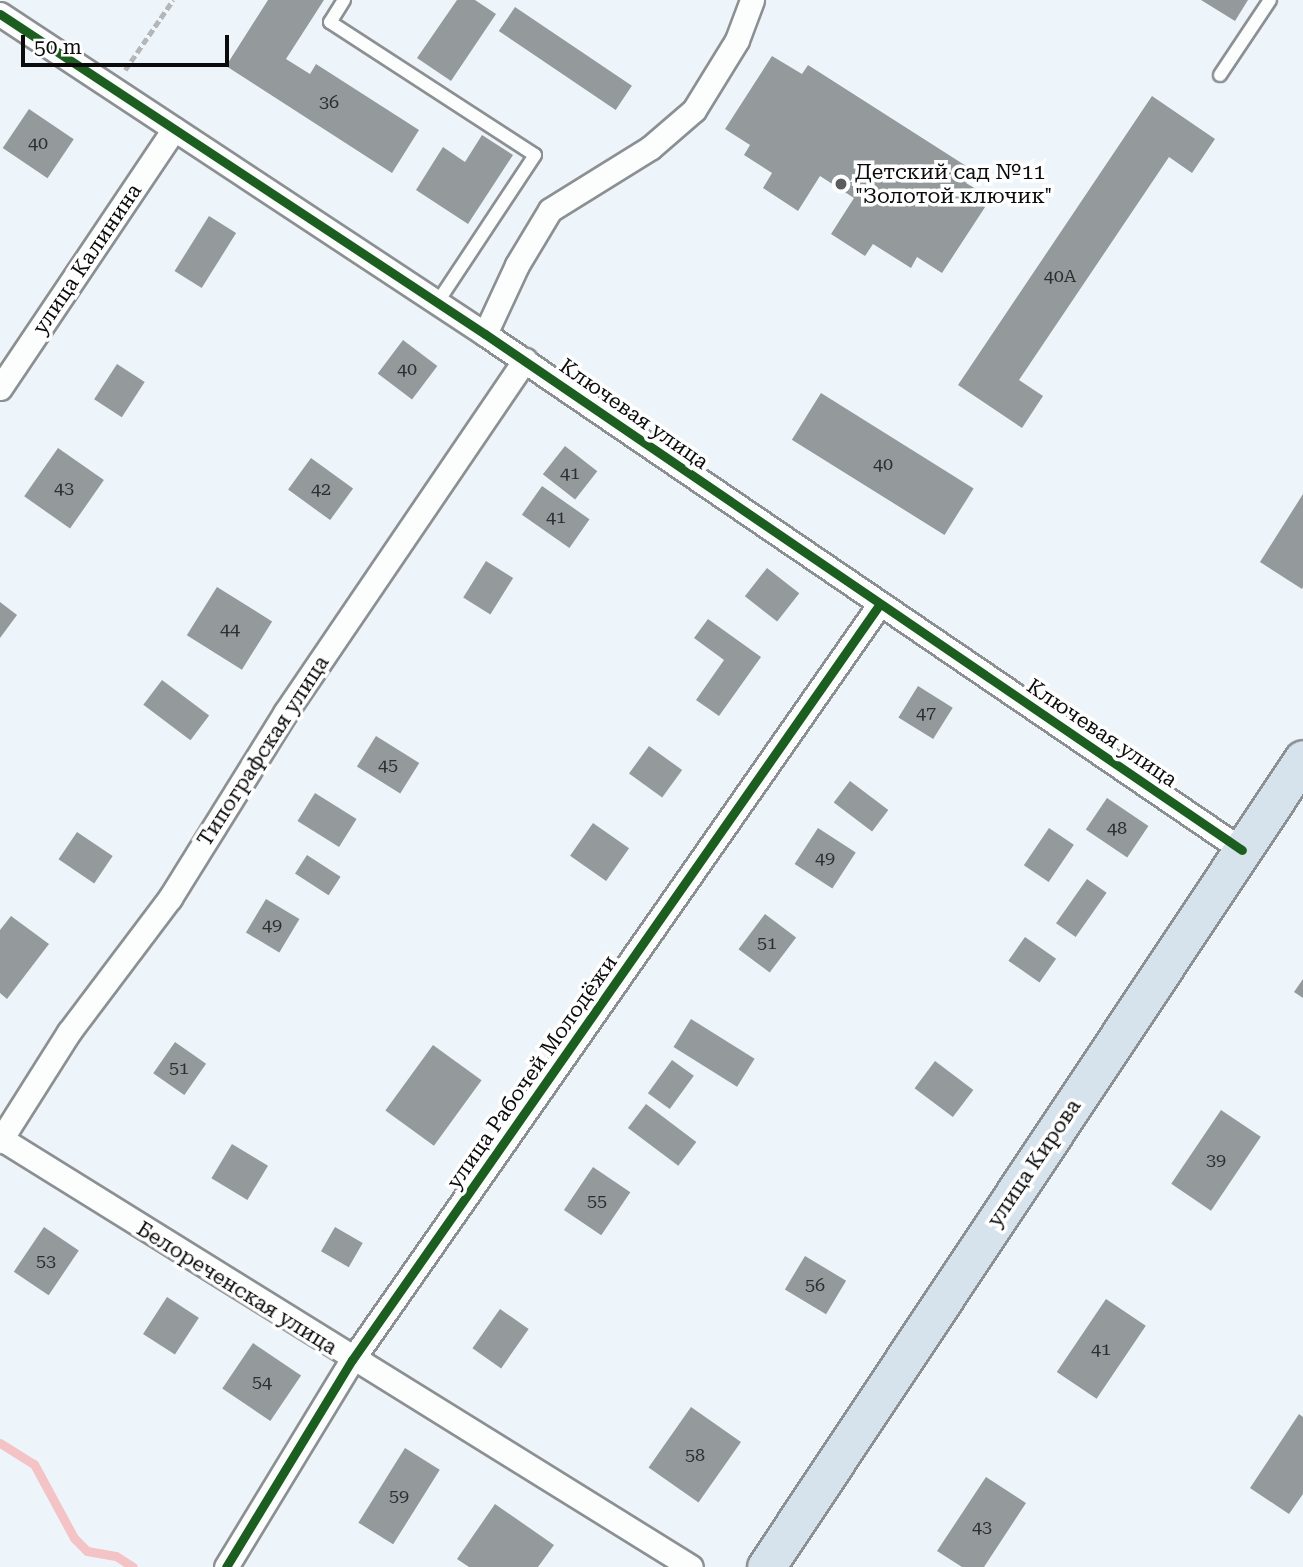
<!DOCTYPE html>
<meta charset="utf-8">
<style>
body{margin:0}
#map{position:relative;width:1303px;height:1567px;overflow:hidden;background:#eef5fa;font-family:"Roboto Serif",serif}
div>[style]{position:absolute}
.stream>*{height:9px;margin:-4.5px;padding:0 4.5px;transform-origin:4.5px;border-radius:4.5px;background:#f4c3c5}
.building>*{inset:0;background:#949a9c;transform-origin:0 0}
.path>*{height:4.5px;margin-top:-2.25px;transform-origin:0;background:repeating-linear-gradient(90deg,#b5b6b7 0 7px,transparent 0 10.5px)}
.roads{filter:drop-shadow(2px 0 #8d9093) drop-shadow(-2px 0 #8d9093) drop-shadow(0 2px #8d9093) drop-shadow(0 -2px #8d9093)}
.service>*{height:12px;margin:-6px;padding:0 6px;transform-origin:6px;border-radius:6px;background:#fcfefe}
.minor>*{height:23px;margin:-11.5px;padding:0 11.5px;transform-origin:11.5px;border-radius:11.5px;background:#fcfefe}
.primary>*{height:37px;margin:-18.5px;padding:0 18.5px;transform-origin:18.5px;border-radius:18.5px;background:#d7e3ec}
.cycleway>*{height:9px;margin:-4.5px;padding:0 4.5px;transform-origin:4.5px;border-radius:4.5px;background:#1b5e20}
.dots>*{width:19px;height:19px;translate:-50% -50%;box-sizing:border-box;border:4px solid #fff;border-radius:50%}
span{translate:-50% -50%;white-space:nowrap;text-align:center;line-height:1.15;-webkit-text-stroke:7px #fff;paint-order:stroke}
.number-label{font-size:18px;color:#2d2f2f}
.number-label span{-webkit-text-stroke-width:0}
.poi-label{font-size:21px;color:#0b0b0b}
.left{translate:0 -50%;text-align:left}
.street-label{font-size:21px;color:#0b0b0b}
.scale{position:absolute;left:21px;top:35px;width:208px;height:32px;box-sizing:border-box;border:4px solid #0b0b0b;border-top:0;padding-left:9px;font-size:21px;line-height:24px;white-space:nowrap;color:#0b0b0b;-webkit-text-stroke:5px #fff;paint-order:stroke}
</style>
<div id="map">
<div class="stream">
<div style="left:0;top:1443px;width:40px;rotate:32deg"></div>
<div style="left:34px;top:1464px;width:84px;rotate:61.6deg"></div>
<div style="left:74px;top:1538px;width:18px;rotate:45deg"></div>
<div style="left:87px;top:1551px;width:29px;rotate:10deg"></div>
<div style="left:116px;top:1556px;width:20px;rotate:33deg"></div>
</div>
<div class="building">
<div style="clip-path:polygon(268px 0,324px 0,286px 59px,310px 74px,316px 64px,419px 130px,392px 173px,226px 66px)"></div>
<div style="clip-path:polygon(457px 0,475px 0,496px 14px,451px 81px,417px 58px)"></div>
<div style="clip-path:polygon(1201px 0,1248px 0,1235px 21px)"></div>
<div style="left:515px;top:7px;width:141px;height:29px;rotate:34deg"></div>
<div style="clip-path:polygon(772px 56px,802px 74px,808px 65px,974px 171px,966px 183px,991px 198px,942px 273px,917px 257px,911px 268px,873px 244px,865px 256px,831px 234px,854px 198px,820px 176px,798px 211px,763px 188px,772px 173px,744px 155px,750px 145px,725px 129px)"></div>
<div style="clip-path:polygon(1152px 96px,1215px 139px,1192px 173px,1169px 157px,1019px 380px,1043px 396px,1022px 428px,958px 385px)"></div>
<div style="left:29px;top:109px;width:54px;height:47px;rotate:34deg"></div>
<div style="clip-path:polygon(482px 135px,513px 155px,468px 224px,416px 190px,443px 147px,465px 162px)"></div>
<div style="left:209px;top:216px;width:32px;height:65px;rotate:32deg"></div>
<div style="left:403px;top:340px;width:43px;height:42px;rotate:37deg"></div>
<div style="left:117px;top:364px;width:33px;height:42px;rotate:33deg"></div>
<div style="left:821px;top:393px;width:180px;height:55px;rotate:32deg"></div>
<div style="left:565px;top:446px;width:41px;height:36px;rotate:38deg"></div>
<div style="left:58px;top:448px;width:56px;height:59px;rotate:35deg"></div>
<div style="left:311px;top:458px;width:52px;height:39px;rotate:36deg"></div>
<div style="left:542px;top:486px;width:58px;height:35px;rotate:35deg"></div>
<div style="clip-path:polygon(1303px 494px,1303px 587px,1302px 589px,1260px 562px)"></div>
<div style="left:486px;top:561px;width:32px;height:43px;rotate:32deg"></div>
<div style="left:767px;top:568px;width:41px;height:36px;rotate:38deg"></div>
<div style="left:217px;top:587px;width:65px;height:57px;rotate:32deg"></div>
<div style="clip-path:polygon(0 602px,17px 615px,0 638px)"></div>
<div style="clip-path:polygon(708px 619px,761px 657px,719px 716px,696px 700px,724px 660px,694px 638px)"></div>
<div style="left:162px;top:680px;width:59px;height:31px;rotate:37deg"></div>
<div style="left:918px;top:686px;width:41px;height:37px;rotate:32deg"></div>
<div style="left:376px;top:736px;width:51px;height:36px;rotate:32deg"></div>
<div style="left:649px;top:746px;width:41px;height:34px;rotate:36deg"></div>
<div style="left:850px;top:781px;width:48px;height:27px;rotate:37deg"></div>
<div style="left:315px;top:793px;width:49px;height:33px;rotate:32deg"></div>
<div style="left:1107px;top:798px;width:50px;height:38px;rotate:34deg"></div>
<div style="left:593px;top:823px;width:44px;height:40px;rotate:35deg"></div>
<div style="left:818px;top:828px;width:45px;height:43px;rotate:33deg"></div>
<div style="left:1049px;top:828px;width:30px;height:45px;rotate:34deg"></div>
<div style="left:77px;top:832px;width:43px;height:33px;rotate:34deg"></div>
<div style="left:307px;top:855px;width:40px;height:22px;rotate:33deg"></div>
<div style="left:1087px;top:879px;width:24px;height:54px;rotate:35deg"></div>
<div style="left:266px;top:899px;width:39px;height:39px;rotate:31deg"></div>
<div style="left:765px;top:914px;width:39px;height:44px;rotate:37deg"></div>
<div style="clip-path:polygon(11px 916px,49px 944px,7px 999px,0 993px,0 930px)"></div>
<div style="left:1025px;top:937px;width:38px;height:29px;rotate:35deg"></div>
<div style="clip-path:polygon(1303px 979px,1303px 998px,1294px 992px)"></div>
<div style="left:691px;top:1019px;width:75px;height:33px;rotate:32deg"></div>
<div style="left:175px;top:1042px;width:38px;height:38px;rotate:35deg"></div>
<div style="left:433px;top:1045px;width:60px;height:81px;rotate:36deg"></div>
<div style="left:672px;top:1060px;width:27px;height:41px;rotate:36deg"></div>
<div style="left:935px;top:1061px;width:48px;height:34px;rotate:37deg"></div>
<div style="left:646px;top:1104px;width:63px;height:30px;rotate:37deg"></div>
<div style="left:1221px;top:1110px;width:48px;height:89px;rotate:34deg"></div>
<div style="left:232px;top:1144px;width:42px;height:40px;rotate:31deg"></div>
<div style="left:593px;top:1167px;width:45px;height:52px;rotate:34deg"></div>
<div style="left:44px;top:1227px;width:42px;height:54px;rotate:34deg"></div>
<div style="left:335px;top:1227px;width:32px;height:28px;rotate:30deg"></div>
<div style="left:805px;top:1256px;width:48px;height:39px;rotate:31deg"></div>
<div style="left:167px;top:1297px;width:38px;height:44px;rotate:33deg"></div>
<div style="left:1106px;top:1299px;width:48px;height:88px;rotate:34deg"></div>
<div style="left:500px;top:1309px;width:35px;height:48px;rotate:35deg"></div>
<div style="left:253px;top:1343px;width:58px;height:55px;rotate:34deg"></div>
<div style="left:691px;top:1407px;width:61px;height:74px;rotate:35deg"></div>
<div style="clip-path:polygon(1299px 1414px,1303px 1417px,1303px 1494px,1289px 1514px,1250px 1488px)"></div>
<div style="left:405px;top:1448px;width:41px;height:88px;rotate:32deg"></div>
<div style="clip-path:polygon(986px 1477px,1026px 1503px,984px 1567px,962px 1567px,937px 1551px)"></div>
<div style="clip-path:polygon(495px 1504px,554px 1545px,538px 1567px,469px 1567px,457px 1559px)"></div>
</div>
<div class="path">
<div style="left:125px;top:70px;width:85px;rotate:-55.6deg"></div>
</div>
<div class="roads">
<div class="service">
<div style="left:344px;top:0;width:26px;rotate:122deg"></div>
<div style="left:330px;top:22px;width:244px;rotate:33deg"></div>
<div style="left:535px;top:155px;width:178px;rotate:123.5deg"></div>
<div style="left:1220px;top:75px;width:90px;rotate:-56.3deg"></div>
</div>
<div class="minor">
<div style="left:0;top:14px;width:581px;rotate:33.42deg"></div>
<div style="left:485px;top:334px;width:916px;rotate:34.28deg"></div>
<div style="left:485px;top:334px;width:76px;rotate:-65.1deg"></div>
<div style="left:517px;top:265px;width:64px;rotate:-59deg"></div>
<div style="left:550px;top:210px;width:118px;rotate:-31.8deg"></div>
<div style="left:650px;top:148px;width:58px;rotate:-40.8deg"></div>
<div style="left:694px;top:110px;width:82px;rotate:-58.4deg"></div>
<div style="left:737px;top:40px;width:43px;rotate:-69.4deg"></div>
<div style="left:0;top:388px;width:312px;rotate:-56.1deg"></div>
<div style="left:0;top:1138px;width:813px;rotate:31.83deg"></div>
<div style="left:0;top:1141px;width:129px;rotate:-57.7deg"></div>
<div style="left:69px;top:1032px;width:168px;rotate:-53deg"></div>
<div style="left:170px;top:898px;width:218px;rotate:-58.1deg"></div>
<div style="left:285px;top:713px;width:427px;rotate:-55.8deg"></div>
<div style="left:226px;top:1567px;width:242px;rotate:-58.7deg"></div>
<div style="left:352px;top:1360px;width:921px;rotate:-55.08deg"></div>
</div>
<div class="primary">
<div style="left:766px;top:1567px;width:970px;rotate:-56.39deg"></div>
</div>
</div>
<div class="cycleway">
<div style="left:0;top:14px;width:581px;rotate:33.42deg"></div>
<div style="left:485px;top:334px;width:916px;rotate:34.28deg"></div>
<div style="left:226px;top:1567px;width:242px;rotate:-58.7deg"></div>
<div style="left:352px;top:1360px;width:921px;rotate:-55.08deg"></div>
</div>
<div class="dots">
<div style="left:841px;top:184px;background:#5a5d5f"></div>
</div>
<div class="number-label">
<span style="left:329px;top:102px">36</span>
<span style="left:38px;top:143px">40</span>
<span style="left:1060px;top:276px">40А</span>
<span style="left:407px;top:369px">40</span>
<span style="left:883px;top:464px">40</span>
<span style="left:570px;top:473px">41</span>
<span style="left:64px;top:488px">43</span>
<span style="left:321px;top:489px">42</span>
<span style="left:556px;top:517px">41</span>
<span style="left:230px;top:629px">44</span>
<span style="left:926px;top:713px">47</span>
<span style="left:388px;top:765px">45</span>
<span style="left:1117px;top:828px">48</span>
<span style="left:825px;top:858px">49</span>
<span style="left:272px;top:925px">49</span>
<span style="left:767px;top:943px">51</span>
<span style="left:179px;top:1068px">51</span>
<span style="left:1216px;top:1160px">39</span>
<span style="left:597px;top:1201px">55</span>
<span style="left:46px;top:1261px">53</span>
<span style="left:815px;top:1285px">56</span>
<span style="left:1101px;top:1349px">41</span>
<span style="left:262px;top:1382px">54</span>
<span style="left:695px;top:1455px">58</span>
<span style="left:399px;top:1496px">59</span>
<span style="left:982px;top:1527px">43</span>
</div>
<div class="poi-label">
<span class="left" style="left:855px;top:184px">Детский сад №11<br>"Золотой ключик"</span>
</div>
<div class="street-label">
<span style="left:87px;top:259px;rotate:-56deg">улица Калинина</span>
<span style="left:634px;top:414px;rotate:35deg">Ключевая улица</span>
<span style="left:1102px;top:733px;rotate:34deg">Ключевая улица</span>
<span style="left:263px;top:751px;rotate:-57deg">Типографская улица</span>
<span style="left:532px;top:1072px;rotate:-55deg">улица Рабочей Молодёжи</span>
<span style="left:1034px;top:1163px;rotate:-56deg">улица Кирова</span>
<span style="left:237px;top:1288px;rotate:32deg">Белореченская улица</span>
</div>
<div class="scale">50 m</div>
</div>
